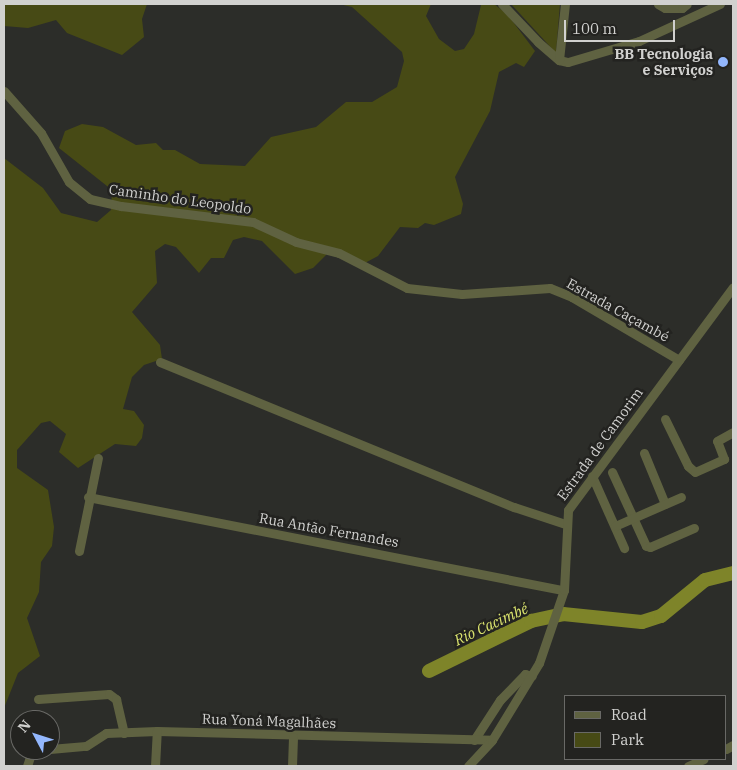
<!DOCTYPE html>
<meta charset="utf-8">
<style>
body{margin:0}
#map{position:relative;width:737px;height:770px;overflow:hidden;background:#2c2d29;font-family:"IBM Plex Serif",serif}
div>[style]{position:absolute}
.green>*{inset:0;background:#474a15}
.river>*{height:14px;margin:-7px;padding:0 7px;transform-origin:7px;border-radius:7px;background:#7e8429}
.minor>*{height:9px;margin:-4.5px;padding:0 4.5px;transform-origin:4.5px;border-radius:4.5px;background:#5f6241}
.dots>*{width:14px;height:14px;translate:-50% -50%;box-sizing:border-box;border:2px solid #232320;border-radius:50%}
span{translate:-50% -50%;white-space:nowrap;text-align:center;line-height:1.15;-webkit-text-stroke:5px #232320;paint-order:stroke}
.poi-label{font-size:14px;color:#d1d1cf;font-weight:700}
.right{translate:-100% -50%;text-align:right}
.street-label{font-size:14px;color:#d1d1cf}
.water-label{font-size:15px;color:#dbe46e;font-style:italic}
.frame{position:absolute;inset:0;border:5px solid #d1d1cf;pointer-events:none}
.legend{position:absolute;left:564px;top:695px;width:162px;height:65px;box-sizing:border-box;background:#232320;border:1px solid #696966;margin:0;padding:6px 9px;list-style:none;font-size:15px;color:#d1d1cf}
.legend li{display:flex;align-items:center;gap:10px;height:25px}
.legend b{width:25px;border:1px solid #696966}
.north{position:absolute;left:10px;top:710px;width:50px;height:50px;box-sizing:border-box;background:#232320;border:1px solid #696966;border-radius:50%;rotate:310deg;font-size:14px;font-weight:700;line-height:20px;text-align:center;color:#d1d1cf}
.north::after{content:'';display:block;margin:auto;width:18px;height:22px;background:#93b7fd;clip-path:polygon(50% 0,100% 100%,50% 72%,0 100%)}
.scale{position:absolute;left:564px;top:20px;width:111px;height:22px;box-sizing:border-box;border:2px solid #d1d1cf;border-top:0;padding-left:6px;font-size:15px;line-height:18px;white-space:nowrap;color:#d1d1cf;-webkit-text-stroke:4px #232320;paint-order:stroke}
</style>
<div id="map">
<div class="green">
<div style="clip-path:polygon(4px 4px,147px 4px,142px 19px,144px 37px,122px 55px,67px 33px,56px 20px,28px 28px,4px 26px)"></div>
<div style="clip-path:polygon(339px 4px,431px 4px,426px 16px,439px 39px,455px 51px,464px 49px,474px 34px,481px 5px,494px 4px,507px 14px,535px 51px,524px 67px,516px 63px,499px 72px,490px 111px,455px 177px,463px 204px,461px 214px,434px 225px,425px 223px,418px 228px,400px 227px,378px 256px,361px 265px,327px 254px,313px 268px,295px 274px,262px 241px,244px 237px,233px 240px,224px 258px,211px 258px,199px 273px,176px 247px,165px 244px,155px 251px,157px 283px,132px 312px,160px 345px,162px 359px,144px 365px,132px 377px,123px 409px,134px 411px,144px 425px,142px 438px,136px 446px,115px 444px,78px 468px,59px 452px,66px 434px,50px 421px,41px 423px,17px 450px,17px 468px,48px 490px,54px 527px,52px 546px,41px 562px,39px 592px,27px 618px,40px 656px,18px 673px,4px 708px,4px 158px,43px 188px,61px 213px,97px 222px,111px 210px,112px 190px,59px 148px,65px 131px,82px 124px,103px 127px,136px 145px,156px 143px,163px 150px,175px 150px,200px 164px,245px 166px,271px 137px,316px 127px,346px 102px,372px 102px,397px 87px,404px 61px,402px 52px,352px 7px)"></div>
<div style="clip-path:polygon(511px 4px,560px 4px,556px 53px)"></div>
</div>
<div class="river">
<div style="left:429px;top:671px;width:114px;rotate:-26.1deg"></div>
<div style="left:531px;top:621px;width:33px;rotate:-12deg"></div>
<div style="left:563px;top:614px;width:79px;rotate:5.8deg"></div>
<div style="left:642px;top:622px;width:20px;rotate:-18deg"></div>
<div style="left:661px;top:616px;width:57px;rotate:-39.3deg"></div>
<div style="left:705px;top:580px;width:29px;rotate:-14deg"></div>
</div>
<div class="minor">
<div style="left:502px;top:4px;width:52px;rotate:46.5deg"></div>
<div style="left:538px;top:42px;width:28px;rotate:41deg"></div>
<div style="left:559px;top:60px;width:9px;rotate:13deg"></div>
<div style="left:568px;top:62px;width:74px;rotate:-16.5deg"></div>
<div style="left:639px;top:41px;width:89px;rotate:-24.6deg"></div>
<div style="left:658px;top:4px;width:8px;rotate:30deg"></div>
<div style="left:665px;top:8px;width:17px"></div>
<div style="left:682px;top:8px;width:6px;rotate:-39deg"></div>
<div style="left:559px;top:60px;width:56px;rotate:-83.9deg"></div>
<div style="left:4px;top:91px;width:56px;rotate:48.6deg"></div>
<div style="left:41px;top:133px;width:56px;rotate:60.3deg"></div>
<div style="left:69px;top:182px;width:27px;rotate:39deg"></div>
<div style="left:90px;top:199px;width:32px;rotate:13deg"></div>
<div style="left:121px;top:206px;width:133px;rotate:6.9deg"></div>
<div style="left:253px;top:222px;width:47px;rotate:24.9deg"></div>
<div style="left:296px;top:242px;width:44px;rotate:14.3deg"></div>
<div style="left:339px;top:253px;width:76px;rotate:27.2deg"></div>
<div style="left:407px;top:288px;width:55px;rotate:6.2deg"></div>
<div style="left:462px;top:294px;width:88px;rotate:-3.9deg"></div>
<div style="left:550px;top:288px;width:24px;rotate:22deg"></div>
<div style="left:572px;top:297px;width:124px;rotate:30.5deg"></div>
<div style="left:160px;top:362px;width:383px;rotate:22.3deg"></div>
<div style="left:514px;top:507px;width:54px;rotate:18.4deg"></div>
<div style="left:665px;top:419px;width:52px;rotate:63.9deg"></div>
<div style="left:688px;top:466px;width:9px;rotate:41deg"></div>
<div style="left:695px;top:472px;width:32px;rotate:-24deg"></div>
<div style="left:724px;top:459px;width:19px;rotate:-111deg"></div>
<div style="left:717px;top:441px;width:18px;rotate:-29deg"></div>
<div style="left:644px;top:453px;width:55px;rotate:67.6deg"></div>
<div style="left:612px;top:472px;width:81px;rotate:65.3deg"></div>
<div style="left:646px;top:546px;width:4px;rotate:14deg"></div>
<div style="left:650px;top:547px;width:48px;rotate:-23.4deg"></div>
<div style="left:592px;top:476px;width:79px;rotate:66deg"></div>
<div style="left:88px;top:497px;width:485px;rotate:11.1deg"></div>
<div style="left:615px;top:526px;width:72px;rotate:-23.7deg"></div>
<div style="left:79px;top:551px;width:95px;rotate:-78.5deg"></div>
<div style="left:38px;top:699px;width:71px;rotate:-4deg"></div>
<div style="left:109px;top:694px;width:9px;rotate:36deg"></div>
<div style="left:116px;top:699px;width:35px;rotate:77deg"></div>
<div style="left:474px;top:740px;width:48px;rotate:-57deg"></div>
<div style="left:500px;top:700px;width:36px;rotate:-46deg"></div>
<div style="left:525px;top:674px;width:7px;rotate:16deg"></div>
<div style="left:50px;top:749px;width:36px;rotate:-5deg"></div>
<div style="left:86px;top:746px;width:24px;rotate:-33deg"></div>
<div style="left:106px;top:733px;width:51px;rotate:-2.2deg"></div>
<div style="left:157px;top:731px;width:335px;rotate:1.5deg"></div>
<div style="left:726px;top:749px;width:8px;rotate:-30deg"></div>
<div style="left:27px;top:766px;width:13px;rotate:-72deg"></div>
<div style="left:31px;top:754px;width:10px;rotate:-24deg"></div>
<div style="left:155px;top:766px;width:35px;rotate:-87deg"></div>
<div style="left:292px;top:766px;width:29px;rotate:-88deg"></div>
<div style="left:468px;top:766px;width:35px;rotate:-47deg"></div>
<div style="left:492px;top:740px;width:90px;rotate:-58.6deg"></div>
<div style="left:539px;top:663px;width:77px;rotate:-71.1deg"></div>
<div style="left:564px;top:590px;width:80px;rotate:-87.1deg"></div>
<div style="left:568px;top:510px;width:277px;rotate:-53.5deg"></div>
<div style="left:688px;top:766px;width:17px;rotate:-24deg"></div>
</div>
<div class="dots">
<div style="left:723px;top:62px;background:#93b7fd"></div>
</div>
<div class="poi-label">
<span class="right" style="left:713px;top:62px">BB Tecnologia<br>e Serviços</span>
</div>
<div class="street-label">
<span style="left:180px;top:199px;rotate:8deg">Caminho do Leopoldo</span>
<span style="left:618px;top:310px;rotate:29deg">Estrada Caçambé</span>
<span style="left:600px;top:444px;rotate:-54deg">Estrada de Camorim</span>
<span style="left:329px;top:530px;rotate:10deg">Rua Antão Fernandes</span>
<span style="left:269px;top:721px;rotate:2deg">Rua Yoná Magalhães</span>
</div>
<div class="water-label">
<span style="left:491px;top:624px;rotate:-25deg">Rio Cacimbé</span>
</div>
<div class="frame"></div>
<ul class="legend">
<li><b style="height:6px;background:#5f6241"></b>Road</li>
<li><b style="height:14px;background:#474a15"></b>Park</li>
</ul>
<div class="north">N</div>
<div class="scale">100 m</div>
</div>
